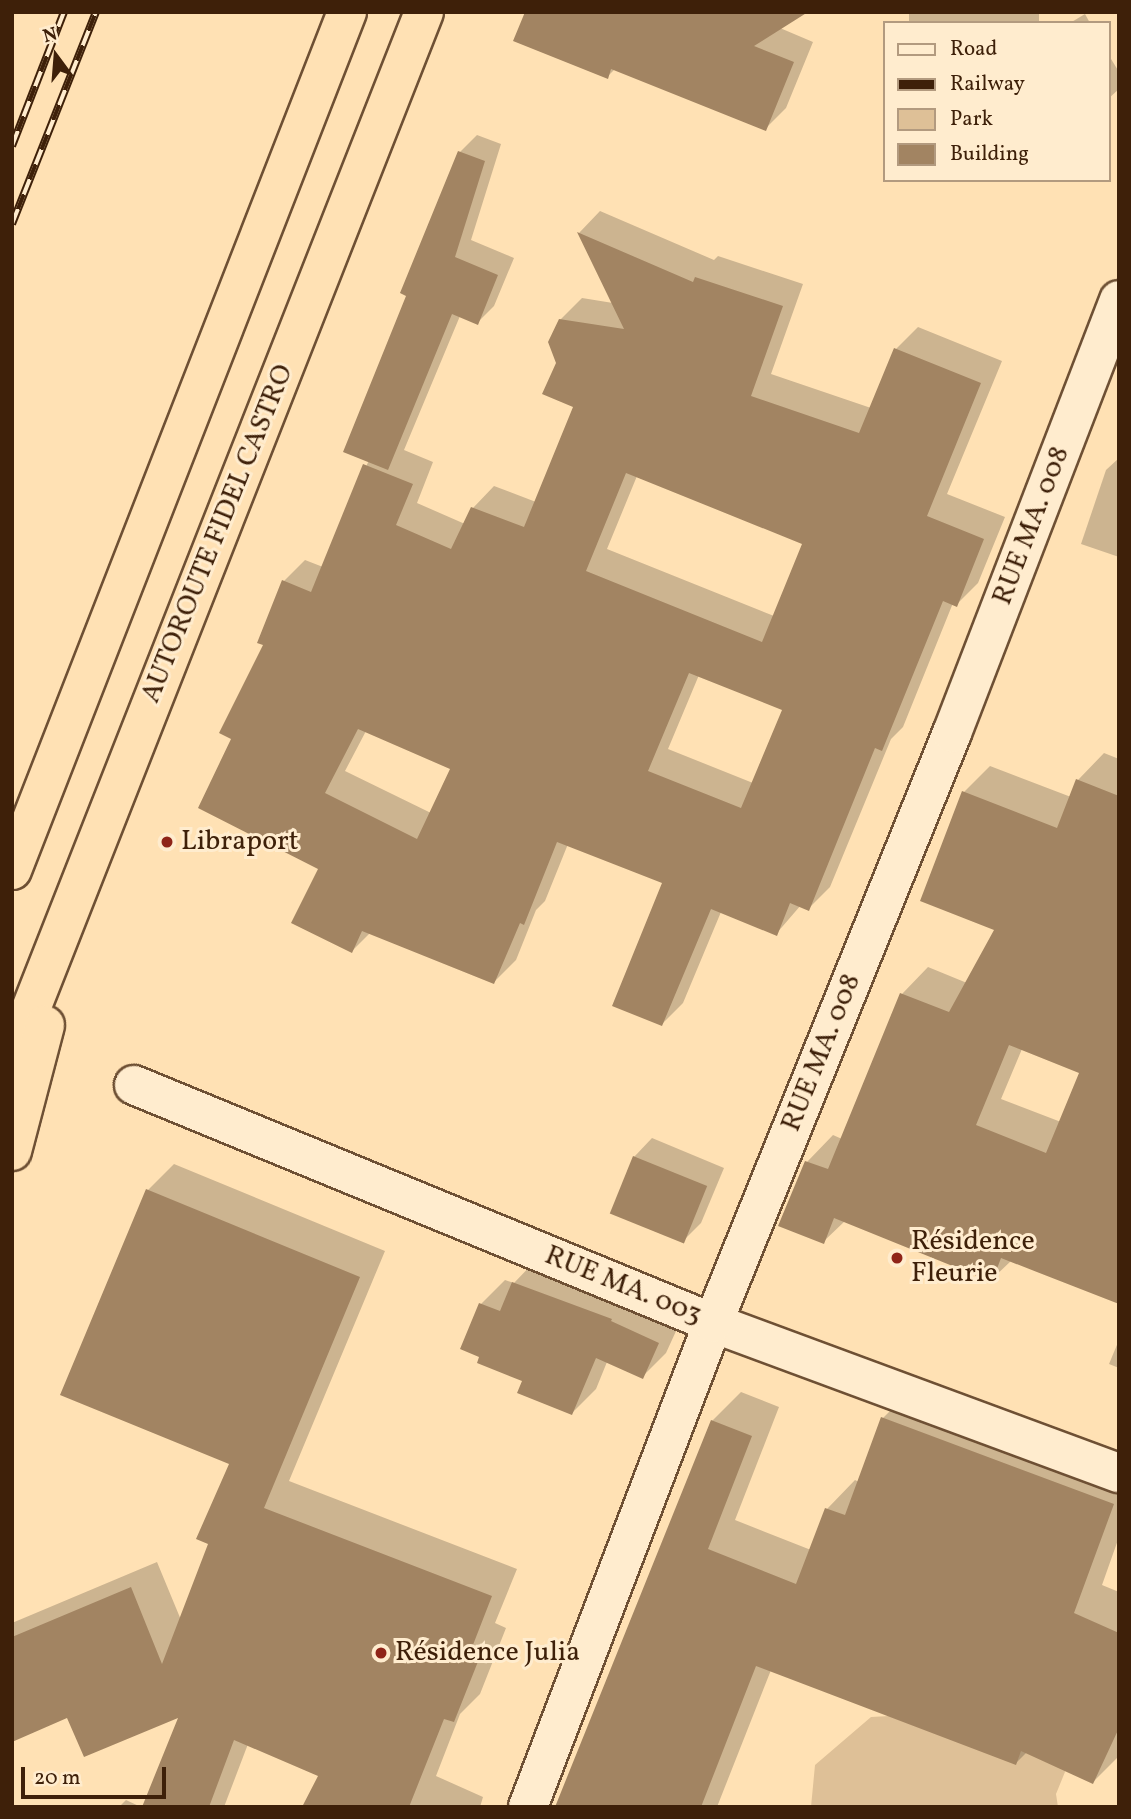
<!DOCTYPE html>
<meta charset="utf-8">
<style>
body{margin:0}
#map{position:relative;width:1131px;height:1819px;overflow:hidden;background:#ffe1b4;font-family:Vollkorn,serif}
div>[style]{position:absolute}
.green>*{inset:0;background:#dec097}
.shadow>*{inset:0;background:#0003;transform-origin:0 0}
.building>*{inset:0;background:#a28462;transform-origin:0 0}
.roads{filter:drop-shadow(2px 0 #6e5034) drop-shadow(-2px 0 #6e5034) drop-shadow(0 2px #6e5034) drop-shadow(0 -2px #6e5034)}
.minor>*{height:38px;margin:-19px;padding:0 19px;transform-origin:19px;border-radius:19px;background:#ffecce}
.trunk>*{height:38px;margin:-19px;padding:0 19px;transform-origin:19px;border-radius:19px;background:#ffe1b4}
.rail>*{height:8px;margin-top:-4px;transform-origin:0;background:repeating-linear-gradient(90deg,#ffecce 0 16px,#3e2009 0 32px);box-sizing:border-box;border-block:2px solid #3e2009}
.dots>*{width:19px;height:19px;translate:-50% -50%;box-sizing:border-box;border:4px solid #ffecce;border-radius:50%}
span{translate:-50% -50%;white-space:nowrap;text-align:center;line-height:1.15;-webkit-text-stroke:6px #ffecce;paint-order:stroke}
.street-label{font-size:28px;color:#3e2009}
.poi-label{font-size:28px;color:#3e2009}
.left{translate:0 -50%;text-align:left}
.frame{position:absolute;inset:0;border:14px solid #3e2009;pointer-events:none}
.legend{position:absolute;left:883px;top:21px;width:228px;height:161px;box-sizing:border-box;background:#ffecce;border:2px solid #b29a7f;margin:0;padding:9px 12px;list-style:none;font-size:21px;color:#3e2009}
.legend li{display:flex;align-items:center;gap:14px;height:35px}
.legend b{width:35px;border:2px solid #b29a7f}
.north{position:absolute;left:21px;top:21px;width:70px;height:70px;-webkit-text-stroke:5px #ffecce;paint-order:stroke;rotate:344deg;font-size:19px;font-weight:700;line-height:28px;text-align:center;color:#3e2009}
.north::after{content:'';display:block;margin:auto;width:24px;height:32px;background:#3e2009;clip-path:polygon(50% 0,100% 100%,50% 72%,0 100%)}
.scale{position:absolute;left:21px;top:1767px;width:145px;height:32px;box-sizing:border-box;border:4px solid #3e2009;border-top:0;padding-left:9px;font-size:21px;line-height:24px;white-space:nowrap;color:#3e2009;-webkit-text-stroke:5px #ffecce;paint-order:stroke}
</style>
<div id="map">
<div class="green">
<div style="clip-path:polygon(944px 1713px,1085px 1723px,1056px 1794px,1058px 1807px,811px 1807px,815px 1765px,871px 1717px)"></div>
</div>
<div class="shadow">
<div style="left:909px;top:12px;width:130px;height:13px"></div>
<div style="clip-path:polygon(1085px 14px,1090px 23px,1070px 23px)"></div>
<div style="clip-path:polygon(780px 28px,813px 42px,786px 108px,765px 129px,615px 69px,607px 77px,515px 40px)"></div>
<div style="clip-path:polygon(1108px 54px,1119px 72px,1119px 89px,1108px 99px)"></div>
<div style="clip-path:polygon(evenodd,477px 135px,501px 144px,471px 240px,514px 258px,494px 306px,477px 323px,460px 316px,404px 450px,433px 462px,417px 503px,465px 524px,473px 508px,494px 486px,536px 502px,575px 406px,558px 363px,560px 320px,582px 298px,613px 303px,579px 233px,600px 211px,714px 260px,718px 256px,803px 284px,771px 374px,871px 408px,896px 349px,918px 327px,1002px 361px,947px 494px,1005px 517px,978px 583px,957px 604px,953px 603px,903px 727px,891px 739px,830px 887px,808px 909px,801px 905px,776px 934px,721px 912px,683px 1003px,662px 1024px,665px 882px,568px 844px,545px 901px,536px 910px,516px 960px,494px 982px,370px 933px,352px 951px,320px 868px,234px 738px,284px 581px,305px 560px,323px 567px,369px 460px,409px 295px,460px 152px,477px 135px,637px 476px,804px 543px,774px 616px,607px 549px,637px 476px,477px 135px,699px 675px,784px 709px,753px 783px,668px 749px,699px 675px,477px 135px,366px 731px,452px 768px,431px 813px,345px 771px,366px 731px)"></div>
<div style="clip-path:polygon(1119px 458px,1119px 557px,1081px 544px,1106px 470px)"></div>
<div style="clip-path:polygon(evenodd,1104px 753px,1119px 759px,1119px 1233px,1012px 1260px,991px 1280px,845px 1221px,823px 1242px,781px 1225px,807px 1162px,833px 1135px,842px 1139px,902px 994px,928px 967px,967px 983px,997px 929px,964px 792px,990px 766px,1071px 797px,1078px 780px,1104px 753px,1022px 1049px,1081px 1072px,1061px 1122px,1001px 1099px,1022px 1049px)"></div>
<div style="clip-path:polygon(652px 1138px,724px 1168px,701px 1223px,683px 1241px,634px 1157px)"></div>
<div style="clip-path:polygon(174px 1164px,385px 1251px,289px 1481px,517px 1569px,495px 1623px,506px 1628px,480px 1694px,460px 1714px,436px 1776px,483px 1797px,480px 1807px,304px 1807px,320px 1775px,248px 1744px,224px 1807px,144px 1807px,181px 1714px,68px 1716px,12px 1740px,12px 1623px,157px 1562px,181px 1620px,210px 1543px,231px 1463px,148px 1190px)"></div>
<div style="clip-path:polygon(537px 1259px,682px 1318px,666px 1353px,642px 1377px,607px 1362px,596px 1389px,572px 1413px,524px 1380px,481px 1304px,505px 1280px,514px 1283px)"></div>
<div style="clip-path:polygon(1119px 1340px,1119px 1368px,1109px 1364px)"></div>
<div style="clip-path:polygon(911px 1390px,1119px 1467px,1119px 1537px,1102px 1585px,1119px 1592px,1119px 1756px,1093px 1782px,1027px 1752px,1016px 1763px,771px 1670px,717px 1807px,557px 1807px,712px 1421px,741px 1392px,779px 1407px,735px 1520px,811px 1550px,827px 1509px,855px 1480px,859px 1482px,883px 1418px)"></div>
<div style="clip-path:polygon(126px 1800px,141px 1807px,119px 1807px)"></div>
</div>
<div class="building">
<div style="clip-path:polygon(525px 12px,808px 12px,754px 46px,794px 62px,766px 131px,611px 69px,608px 79px,513px 41px)"></div>
<div style="clip-path:polygon(458px 151px,485px 161px,455px 257px,498px 275px,478px 325px,452px 314px,388px 470px,343px 452px,406px 296px,400px 293px)"></div>
<div style="clip-path:polygon(evenodd,577px 232px,693px 282px,695px 277px,783px 306px,751px 396px,859px 433px,894px 348px,981px 383px,927px 516px,984px 539px,957px 607px,943px 601px,882px 751px,875px 748px,809px 911px,790px 903px,777px 936px,711px 909px,662px 1026px,612px 1006px,662px 883px,557px 842px,524px 925px,520px 923px,494px 984px,362px 931px,352px 953px,291px 923px,318px 869px,198px 808px,231px 739px,219px 733px,263px 645px,257px 643px,282px 580px,311px 592px,363px 464px,413px 484px,396px 525px,451px 549px,471px 507px,524px 527px,573px 407px,542px 394px,556px 363px,548px 342px,559px 319px,624px 329px,577px 232px,626px 473px,802px 544px,762px 642px,586px 571px,626px 473px,577px 232px,689px 673px,782px 710px,741px 808px,648px 771px,689px 673px,577px 232px,358px 729px,450px 769px,417px 839px,325px 793px,358px 729px)"></div>
<div style="clip-path:polygon(evenodd,1076px 779px,1119px 796px,1119px 1304px,1001px 1258px,992px 1282px,834px 1218px,824px 1244px,778px 1226px,805px 1161px,828px 1169px,900px 993px,949px 1012px,994px 930px,920px 901px,962px 791px,1057px 828px,1076px 779px,1009px 1045px,1079px 1073px,1046px 1153px,976px 1125px,1009px 1045px)"></div>
<div style="left:633px;top:1156px;width:80px;height:62px;rotate:22deg"></div>
<div style="clip-path:polygon(146px 1189px,360px 1277px,264px 1508px,492px 1596px,471px 1650px,481px 1654px,454px 1722px,444px 1719px,409px 1807px,302px 1807px,318px 1776px,234px 1740px,209px 1807px,142px 1807px,178px 1718px,84px 1757px,67px 1718px,12px 1742px,12px 1637px,131px 1587px,162px 1664px,208px 1544px,196px 1539px,229px 1464px,60px 1395px)"></div>
<div style="clip-path:polygon(512px 1282px,612px 1319px,611px 1321px,659px 1343px,643px 1379px,596px 1358px,572px 1415px,517px 1393px,522px 1381px,477px 1363px,479px 1357px,460px 1349px,479px 1303px,500px 1311px)"></div>
<div style="clip-path:polygon(881px 1417px,1114px 1504px,1074px 1613px,1119px 1633px,1119px 1728px,1093px 1784px,1021px 1751px,1016px 1765px,756px 1666px,701px 1807px,555px 1807px,711px 1420px,752px 1436px,708px 1549px,796px 1584px,825px 1508px,845px 1515px)"></div>
</div>
<div class="roads">
<div class="minor">
<div style="left:134px;top:1085px;width:626px;rotate:22.35deg"></div>
<div style="left:713px;top:1323px;width:433px;rotate:20.3deg"></div>
<div style="left:528px;top:1807px;width:518px;rotate:-69.08deg"></div>
<div style="left:713px;top:1323px;width:637px;rotate:-67.95deg"></div>
<div style="left:952px;top:733px;width:464px;rotate:-68.9deg"></div>
</div>
<div class="trunk">
<div style="left:12px;top:870px;width:921px;rotate:-68.67deg"></div>
<div style="left:12px;top:1057px;width:1123px;rotate:-68.48deg"></div>
<div style="left:12px;top:1151px;width:130px;rotate:-75.3deg"></div>
</div>
</div>
<div class="rail">
<div style="left:12px;top:146px;width:144px;rotate:-68.8deg"></div>
<div style="left:12px;top:224px;width:228px;rotate:-68.4deg"></div>
</div>
<div class="dots">
<div style="left:167px;top:842px;background:#8f2418"></div>
<div style="left:897px;top:1258px;background:#8f2418"></div>
<div style="left:381px;top:1653px;background:#8f2418"></div>
</div>
<div class="street-label">
<span style="left:1032px;top:526px;rotate:-69deg">RUE MA. 008</span>
<span style="left:218px;top:534px;rotate:-68deg">AUTOROUTE FIDEL CASTRO</span>
<span style="left:822px;top:1053px;rotate:-68deg">RUE MA. 008</span>
<span style="left:623px;top:1286px;rotate:22deg">RUE MA. 003</span>
</div>
<div class="poi-label">
<span class="left" style="left:181px;top:842px">Libraport</span>
<span class="left" style="left:911px;top:1258px">Résidence<br>Fleurie</span>
<span class="left" style="left:395px;top:1653px">Résidence Julia</span>
</div>
<div class="frame"></div>
<ul class="legend">
<li><b style="height:9px;background:#ffecce"></b>Road</li>
<li><b style="height:9px;background:#3e2009"></b>Railway</li>
<li><b style="height:19px;background:#dec097"></b>Park</li>
<li><b style="height:19px;background:#a28462"></b>Building</li>
</ul>
<div class="north">N</div>
<div class="scale">20 m</div>
</div>
